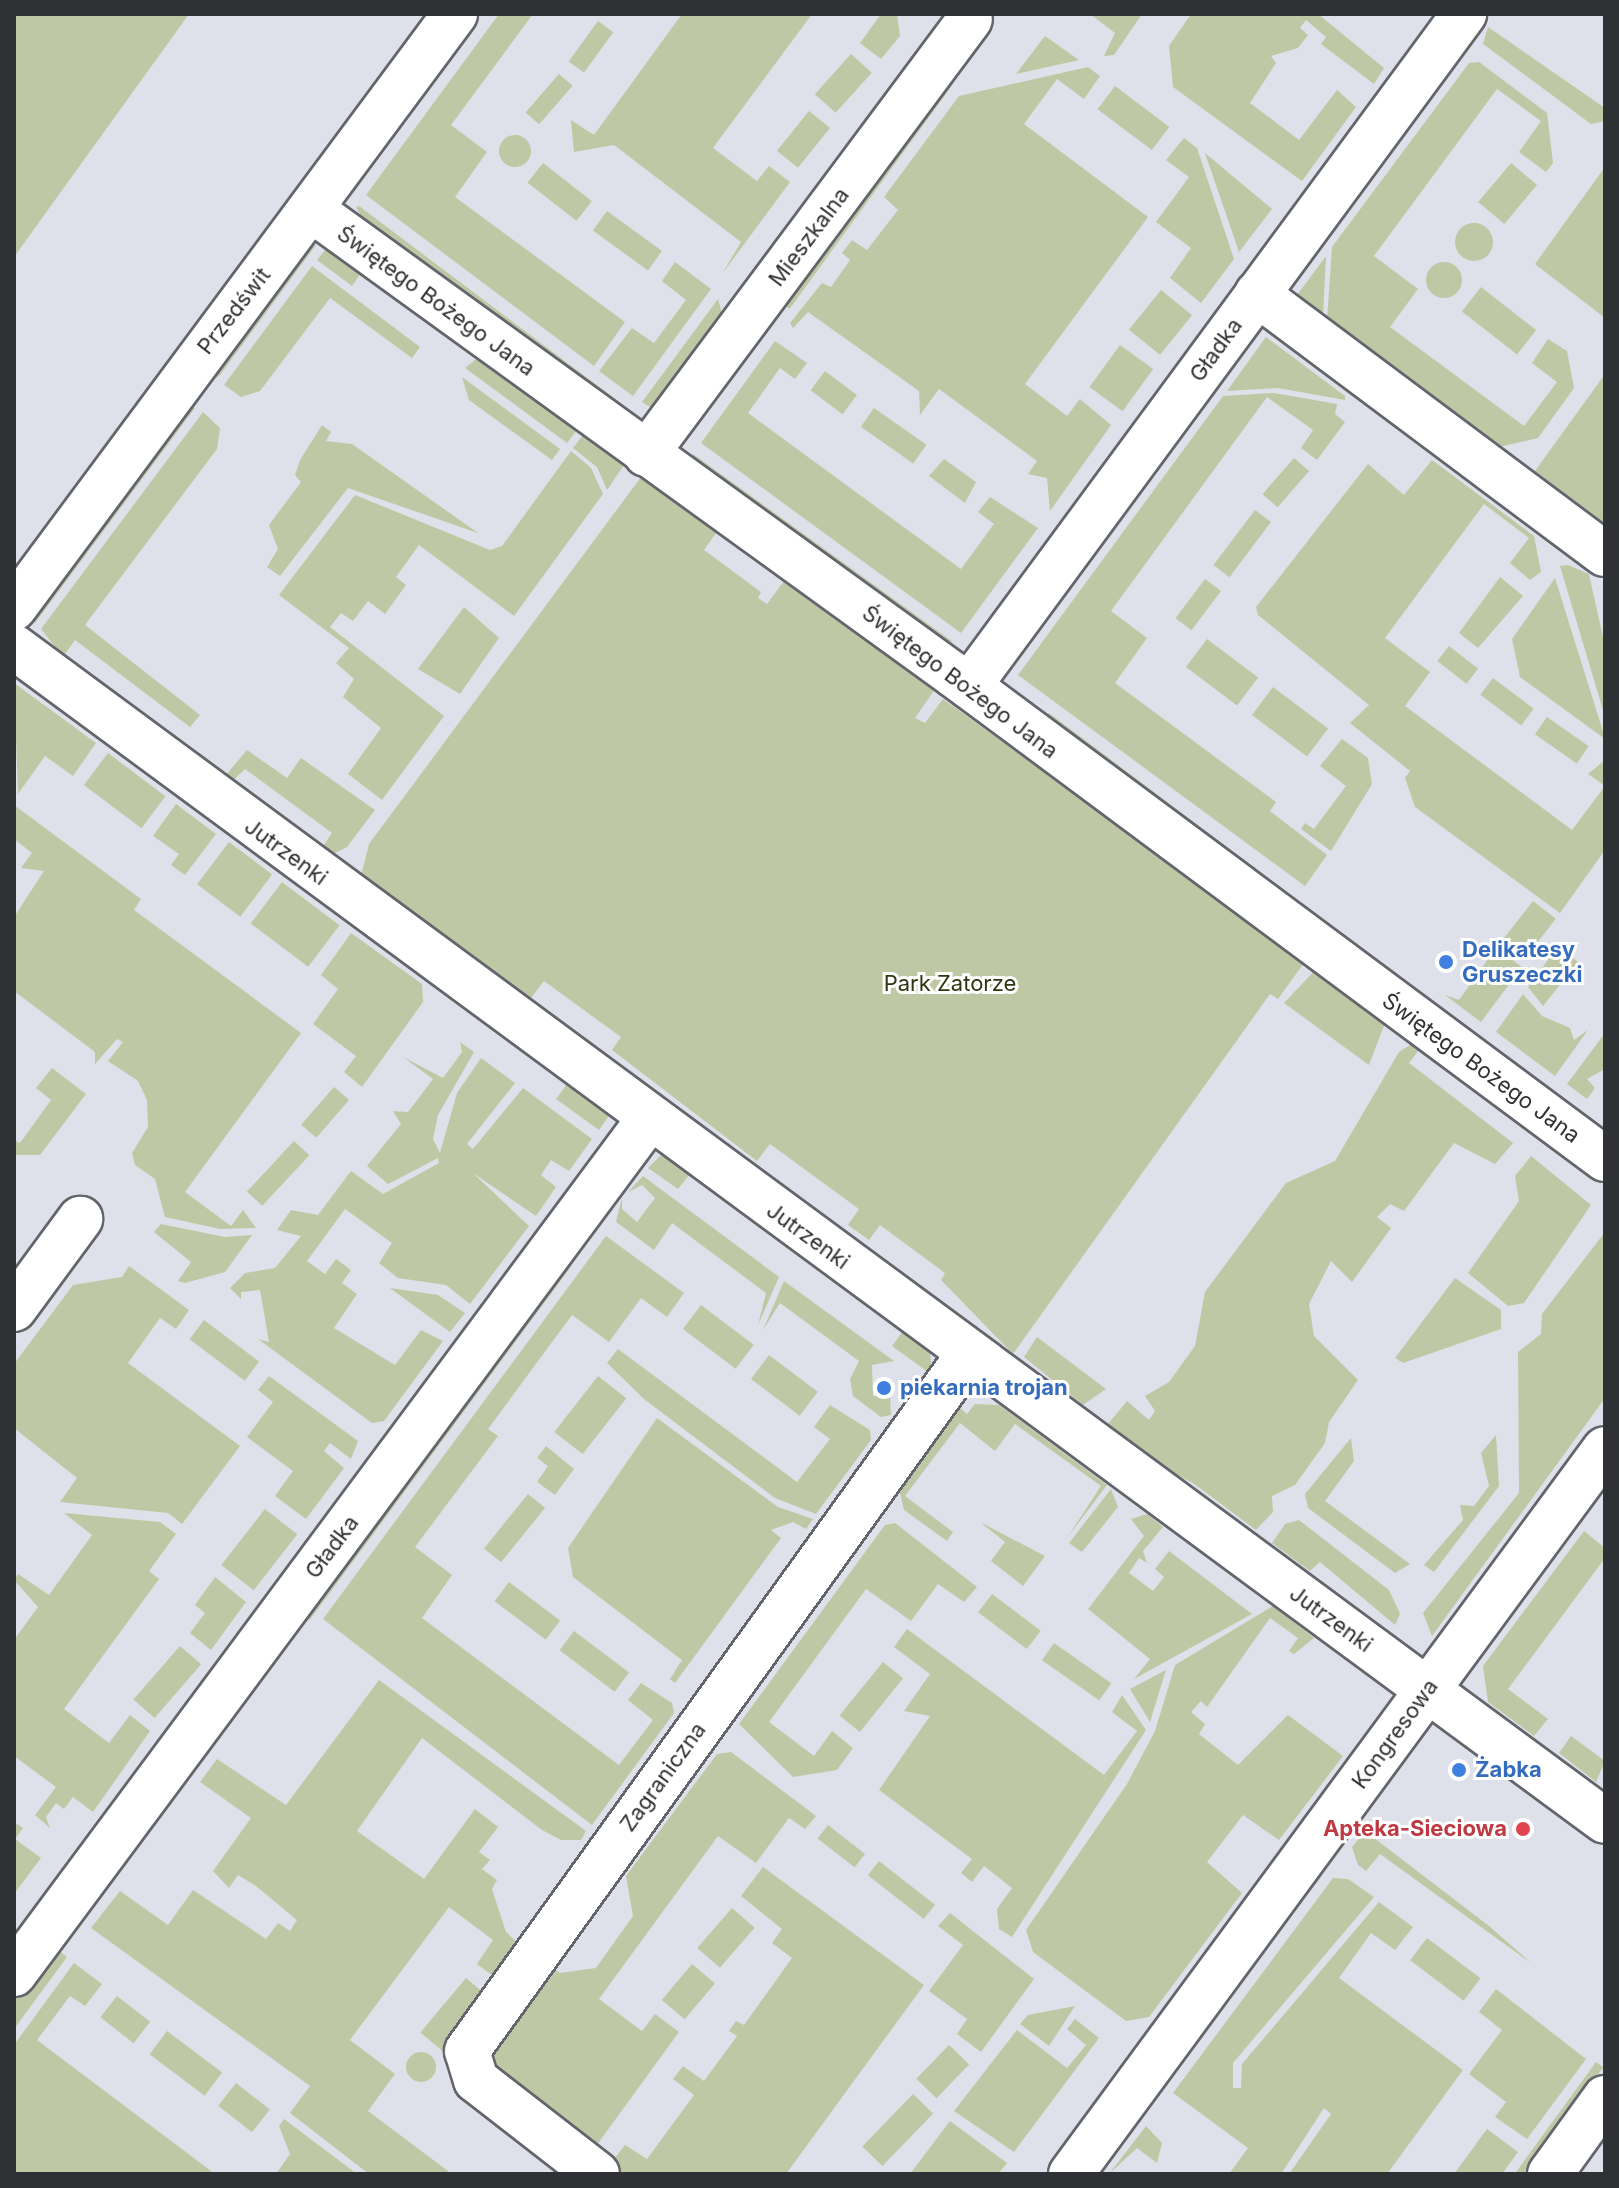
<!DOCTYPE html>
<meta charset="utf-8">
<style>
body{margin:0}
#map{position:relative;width:1619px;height:2188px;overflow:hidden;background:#dee1e9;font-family:Inter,sans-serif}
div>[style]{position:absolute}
.green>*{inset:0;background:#bfc8a4;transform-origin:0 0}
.round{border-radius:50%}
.roads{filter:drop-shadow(2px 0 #63656c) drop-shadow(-2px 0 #63656c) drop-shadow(0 2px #63656c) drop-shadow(0 -2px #63656c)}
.minor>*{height:44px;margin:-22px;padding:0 22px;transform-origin:22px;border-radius:22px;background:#fff}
.dots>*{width:22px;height:22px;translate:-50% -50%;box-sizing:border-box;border:4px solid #fff;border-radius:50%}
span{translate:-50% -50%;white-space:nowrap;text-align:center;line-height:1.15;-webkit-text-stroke:6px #fff;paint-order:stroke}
.street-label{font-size:22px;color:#303134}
.shop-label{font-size:22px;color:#366cbe;font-weight:700}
.left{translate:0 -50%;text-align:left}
.park-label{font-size:22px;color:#2f3610}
.health-label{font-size:22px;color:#be3a42;font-weight:700}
.right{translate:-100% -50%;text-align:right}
.frame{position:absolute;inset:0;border:16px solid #303134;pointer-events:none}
</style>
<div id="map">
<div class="green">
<div style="clip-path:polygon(14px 14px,189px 14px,14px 257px)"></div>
<div style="clip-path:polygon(499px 14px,533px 14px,451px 125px,487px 152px,455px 197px,625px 322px,594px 366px,366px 195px)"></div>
<div style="clip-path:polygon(682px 14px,812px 14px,713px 148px,757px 181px,769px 166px,790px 182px,722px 274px,741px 242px,614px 145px,574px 152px,571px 120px,594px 135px)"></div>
<div style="clip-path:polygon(881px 14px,897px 14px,900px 36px,881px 59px,860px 43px)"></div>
<div style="clip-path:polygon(1090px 14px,1142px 14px,1114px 55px,1104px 56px,1115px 33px)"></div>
<div style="clip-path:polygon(1191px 14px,1318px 14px,1384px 68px,1374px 84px,1321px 44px,1326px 37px,1306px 20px,1300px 28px,1308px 35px,1298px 48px,1271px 56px,1276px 63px,1250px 103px,1299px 140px,1337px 90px,1356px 107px,1302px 181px,1173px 87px,1169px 46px)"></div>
<div style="left:598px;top:21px;width:19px;height:50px;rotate:36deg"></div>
<div style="clip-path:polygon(1488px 27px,1605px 108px,1605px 121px,1591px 124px,1483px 44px)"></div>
<div style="clip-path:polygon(1045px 36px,1079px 60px,1016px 74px)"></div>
<div style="left:851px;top:54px;width:28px;height:54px;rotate:42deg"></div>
<div style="clip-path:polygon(1479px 62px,1547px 113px,1553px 163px,1546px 172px,1519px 152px,1541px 121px,1497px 89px,1374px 256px,1418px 289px,1390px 327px,1524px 426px,1557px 382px,1532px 363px,1548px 339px,1567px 351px,1574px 388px,1538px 438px,1499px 447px,1327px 320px,1332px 247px,1469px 63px)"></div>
<div style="clip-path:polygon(1088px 67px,1100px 76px,1084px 99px,1057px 79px,1024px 124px,1148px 217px,1025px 384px,1067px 416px,1080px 399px,1111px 425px,1050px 511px,1047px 478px,1028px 474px,1037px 461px,939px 389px,920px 415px,919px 391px,808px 312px,793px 328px,790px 323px,822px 283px,831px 287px,850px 260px,842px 253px,852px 240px,867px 250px,898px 210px,884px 197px,959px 96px)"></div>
<div style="left:559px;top:74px;width:18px;height:51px;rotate:41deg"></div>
<div style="left:953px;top:84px;width:278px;height:14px;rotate:126deg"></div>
<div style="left:1115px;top:86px;width:68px;height:29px;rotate:37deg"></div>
<div style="left:809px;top:111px;width:27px;height:51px;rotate:39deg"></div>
<div class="round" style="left:499px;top:135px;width:32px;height:32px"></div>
<div style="clip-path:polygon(1184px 138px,1197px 148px,1234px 259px,1201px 303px,1170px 278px,1191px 248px,1156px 222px,1189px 177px,1166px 160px)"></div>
<div style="clip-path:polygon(1205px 153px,1272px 209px,1239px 252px)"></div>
<div style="left:543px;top:163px;width:62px;height:25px;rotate:38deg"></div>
<div style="left:1511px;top:163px;width:34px;height:51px;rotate:40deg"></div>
<div style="clip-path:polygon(1605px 167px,1605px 318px,1535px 264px)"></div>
<div style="clip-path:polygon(356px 207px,359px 206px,626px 407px,366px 226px)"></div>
<div style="left:607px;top:211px;width:68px;height:24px;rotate:36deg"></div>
<div class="round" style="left:1455px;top:223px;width:38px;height:38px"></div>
<div style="clip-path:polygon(316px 245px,220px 375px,216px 378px,215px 364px,306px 248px)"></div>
<div style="clip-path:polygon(329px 245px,368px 263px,352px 286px,317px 260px)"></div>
<div style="clip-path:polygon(1326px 256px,1323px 316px,1297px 295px)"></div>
<div style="clip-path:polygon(675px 262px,711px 289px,633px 396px,599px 371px,632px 328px,654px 343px,686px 300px,662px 281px)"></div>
<div class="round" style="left:1426px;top:262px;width:36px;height:36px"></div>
<div style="clip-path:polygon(312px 266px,420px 347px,412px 358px,330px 298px,260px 391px,241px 397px,224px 385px)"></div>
<div style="left:1481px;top:287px;width:70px;height:31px;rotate:38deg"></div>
<div style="left:1161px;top:290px;width:40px;height:51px;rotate:39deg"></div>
<div style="clip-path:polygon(718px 299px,725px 325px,653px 409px,642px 402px)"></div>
<div style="clip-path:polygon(1266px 337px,1345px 396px,1345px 400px,1278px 388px,1227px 391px)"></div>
<div style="clip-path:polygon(775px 341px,807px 363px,795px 379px,780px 368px,748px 413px,961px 569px,994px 524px,978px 512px,990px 497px,1038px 528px,961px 633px,701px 443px)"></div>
<div style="left:1120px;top:345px;width:41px;height:52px;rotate:36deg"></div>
<div style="clip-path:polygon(479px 357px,583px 422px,567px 443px,465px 368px)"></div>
<div style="left:825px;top:371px;width:40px;height:24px;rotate:37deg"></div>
<div style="clip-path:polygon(1605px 374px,1605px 525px,1535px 471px)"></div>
<div style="clip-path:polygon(462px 377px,560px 449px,552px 460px,469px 400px)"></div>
<div style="clip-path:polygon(1274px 393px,1337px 404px,1335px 414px,1345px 422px,1317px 460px,1301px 448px,1313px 430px,1267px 397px,1111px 611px,1147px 638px,1115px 683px,1276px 802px,1270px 811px,1327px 855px,1305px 886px,1018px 675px,1223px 396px)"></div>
<div style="clip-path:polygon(185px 408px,195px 408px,35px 623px,33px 615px)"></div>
<div style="left:874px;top:408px;width:64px;height:23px;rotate:35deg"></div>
<div style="clip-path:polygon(203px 412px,220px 428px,217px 449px,85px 625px,200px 715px,190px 727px,75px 640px,63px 657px,41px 629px)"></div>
<div style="clip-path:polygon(322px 425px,331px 432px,326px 441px,352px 444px,478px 533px,348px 488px,280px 576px,267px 567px,278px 549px,269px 525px,301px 482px,295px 475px,300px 460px)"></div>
<div style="clip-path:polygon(590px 426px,630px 456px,607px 490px,597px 467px,573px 448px)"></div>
<div style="clip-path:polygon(571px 451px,591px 468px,603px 494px,514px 616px,419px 545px,396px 577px,406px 585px,385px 614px,368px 601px,353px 621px,341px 613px,330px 627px,444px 716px,382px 800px,348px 774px,381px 728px,343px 697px,354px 679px,336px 663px,349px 648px,279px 595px,355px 495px,490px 550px,502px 546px)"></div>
<div style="clip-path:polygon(693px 454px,953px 642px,935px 640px,695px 463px)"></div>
<div style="left:1294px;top:458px;width:20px;height:48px;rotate:41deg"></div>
<div style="clip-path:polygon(944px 459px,976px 482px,965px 503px,929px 476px)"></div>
<div style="clip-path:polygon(1432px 460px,1534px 536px,1541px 572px,1530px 580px,1510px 563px,1529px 538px,1484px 504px,1385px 638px,1430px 672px,1405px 706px,1572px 830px,1605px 786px,1588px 774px,1605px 760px,1605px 850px,1560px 913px,1415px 807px,1405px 778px,1410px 771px,1350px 723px,1369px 705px,1258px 615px,1256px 607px,1368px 464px,1404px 495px)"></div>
<div style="clip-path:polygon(647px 469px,723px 523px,704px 550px,761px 592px,758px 598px,767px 604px,790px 573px,940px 682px,915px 718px,925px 723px,943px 699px,1018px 753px,1025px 745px,1309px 956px,1278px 999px,1270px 994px,1013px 1354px,941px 1280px,945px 1273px,880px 1225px,869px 1240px,848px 1225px,859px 1209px,770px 1144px,757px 1161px,612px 1050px,621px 1037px,544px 981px,524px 1007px,359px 884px,369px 844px)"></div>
<div style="left:1255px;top:510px;width:20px;height:69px;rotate:37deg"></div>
<div style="clip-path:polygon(1568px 565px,1589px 574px,1605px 646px,1605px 717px,1560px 566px)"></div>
<div style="clip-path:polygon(1500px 577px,1523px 596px,1478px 648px,1459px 633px)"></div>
<div style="clip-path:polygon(1555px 578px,1605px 738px,1605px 739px,1520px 677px,1512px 639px)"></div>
<div style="left:1205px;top:579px;width:20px;height:49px;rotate:37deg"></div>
<div style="clip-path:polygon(464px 607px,499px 638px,460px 694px,418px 669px)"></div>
<div style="left:1207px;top:639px;width:64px;height:35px;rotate:37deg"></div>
<div style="left:1449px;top:646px;width:37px;height:19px;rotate:38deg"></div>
<div style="left:1493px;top:678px;width:51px;height:21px;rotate:37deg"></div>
<div style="clip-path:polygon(14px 683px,96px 743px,73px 776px,45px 756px,18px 794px)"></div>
<div style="left:1273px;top:687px;width:69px;height:35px;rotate:37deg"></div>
<div style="left:1049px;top:713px;width:293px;height:11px;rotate:37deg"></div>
<div style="left:1547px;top:717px;width:51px;height:21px;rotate:35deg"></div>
<div style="clip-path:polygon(1342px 739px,1368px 758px,1372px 784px,1331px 851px,1301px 829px,1305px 823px,1314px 829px,1346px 786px,1320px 766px)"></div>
<div style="clip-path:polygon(247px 750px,287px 778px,301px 758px,375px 810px,347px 847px,323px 859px,317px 855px,332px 833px,245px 769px,227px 786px,225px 776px)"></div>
<div style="left:108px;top:753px;width:72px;height:40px;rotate:37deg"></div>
<div style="clip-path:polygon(176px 804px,216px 834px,185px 875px,171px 865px,179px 854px,153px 836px)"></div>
<div style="clip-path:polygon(14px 805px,141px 899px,134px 910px,301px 1033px,185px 1192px,231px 1226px,243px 1210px,256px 1228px,220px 1229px,165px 1217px,155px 1179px,135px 1165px,132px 1153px,148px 1127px,147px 1100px,138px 1081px,108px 1061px,123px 1042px,117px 1039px,95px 1064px,95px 1052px,14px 991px,14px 917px,44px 871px,21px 868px,32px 853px,14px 839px)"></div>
<div style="left:229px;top:842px;width:54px;height:53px;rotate:37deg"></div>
<div style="left:282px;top:882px;width:72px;height:52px;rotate:37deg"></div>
<div style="left:1533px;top:901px;width:29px;height:48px;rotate:38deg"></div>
<div style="clip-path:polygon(351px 933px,422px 984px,423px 1002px,362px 1087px,344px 1072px,356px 1056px,313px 1024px,338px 989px,321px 975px)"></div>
<div style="clip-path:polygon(1558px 946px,1578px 962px,1543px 1006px,1528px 987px)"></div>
<div style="clip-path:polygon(1496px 948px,1522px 967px,1481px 1022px,1445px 995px,1459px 1000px)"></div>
<div style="clip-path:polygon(1321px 964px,1388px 1015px,1369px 1065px,1284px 1003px)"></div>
<div style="clip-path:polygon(1523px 994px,1542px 1016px,1570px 1028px,1574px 1040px,1588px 1030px,1555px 1076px,1496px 1032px)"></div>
<div style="clip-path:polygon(1605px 1033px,1605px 1069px,1587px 1079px,1595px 1088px,1587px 1099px,1567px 1084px)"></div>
<div style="clip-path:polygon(1416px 1041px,1425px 1042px,1409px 1063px,1513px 1143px,1495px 1164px,1454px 1143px,1404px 1211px,1390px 1204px,1377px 1217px,1391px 1228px,1352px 1282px,1331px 1261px,1309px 1304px,1314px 1336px,1358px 1380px,1329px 1422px,1325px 1443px,1295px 1485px,1272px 1496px,1273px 1512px,1256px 1530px,1193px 1483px,1105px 1439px,1108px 1424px,1127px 1401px,1149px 1420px,1155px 1411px,1145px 1396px,1169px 1382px,1195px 1346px,1205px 1292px,1286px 1183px,1335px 1161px,1399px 1052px)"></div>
<div style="clip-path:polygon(460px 1042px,474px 1052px,438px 1115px,433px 1139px,440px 1153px,457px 1093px,481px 1058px,515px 1083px,467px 1144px,473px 1149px,523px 1088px,592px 1139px,569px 1171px,551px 1160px,541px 1175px,556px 1187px,536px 1216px,473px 1173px,529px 1226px,470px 1304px,446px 1285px,398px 1278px,379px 1263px,392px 1243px,345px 1209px,307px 1261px,325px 1274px,336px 1259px,351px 1270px,342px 1283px,357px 1294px,334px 1328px,395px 1365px,421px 1330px,443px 1341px,384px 1421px,372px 1423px,258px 1339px,269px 1342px,260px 1290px,241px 1292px,241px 1299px,230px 1288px,245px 1273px,275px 1268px,301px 1236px,277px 1230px,291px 1210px,318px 1215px,351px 1171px,383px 1194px,439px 1163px,438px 1158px,388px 1184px,367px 1166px,401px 1124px,393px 1111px,408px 1112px,433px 1079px,403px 1057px,443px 1078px,462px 1052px)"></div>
<div style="clip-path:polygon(52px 1068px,86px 1094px,40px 1155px,14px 1155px,14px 1140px,20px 1143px,51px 1100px,36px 1088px)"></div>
<div style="clip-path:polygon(572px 1077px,604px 1107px,608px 1117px,599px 1130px,556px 1099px)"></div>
<div style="left:334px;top:1087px;width:20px;height:50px;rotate:41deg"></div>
<div style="left:294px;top:1141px;width:21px;height:69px;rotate:43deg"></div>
<div style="clip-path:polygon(661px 1155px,694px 1169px,678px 1189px,648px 1168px)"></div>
<div style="clip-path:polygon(1531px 1156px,1591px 1205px,1524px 1303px,1508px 1306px,1468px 1273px,1519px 1201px,1515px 1176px)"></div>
<div style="clip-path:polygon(643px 1176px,779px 1277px,758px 1325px,766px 1293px,672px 1223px,654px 1250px,616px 1222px,622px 1198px,622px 1209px,637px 1222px,655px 1198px,642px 1185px,628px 1192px)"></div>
<div style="clip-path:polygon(161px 1224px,225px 1237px,252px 1235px,225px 1272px,185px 1283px,178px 1281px,191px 1262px,154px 1232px)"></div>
<div style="clip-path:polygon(1605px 1232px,1605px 1398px,1432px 1636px,1423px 1613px,1519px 1493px,1518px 1352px,1541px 1334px,1542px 1314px)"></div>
<div style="clip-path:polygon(606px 1236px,684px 1293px,667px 1317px,641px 1298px,609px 1342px,572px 1315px,488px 1429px,498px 1436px,415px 1547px,452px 1575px,422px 1618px,619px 1765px,653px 1720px,628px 1700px,641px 1683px,672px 1703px,674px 1713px,592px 1825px,323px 1619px)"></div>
<div style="clip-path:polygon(589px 1239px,567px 1272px,309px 1621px,308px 1610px,575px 1240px)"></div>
<div style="clip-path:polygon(129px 1266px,189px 1310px,176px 1329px,160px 1318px,128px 1363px,240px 1446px,182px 1524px,168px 1513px,60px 1502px,77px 1478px,14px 1428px,14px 1364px,73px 1285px,122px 1277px)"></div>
<div style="clip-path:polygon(1455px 1278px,1501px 1310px,1501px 1329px,1403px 1363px,1395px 1358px)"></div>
<div style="clip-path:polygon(784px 1281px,894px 1361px,872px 1365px,873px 1396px,890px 1396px,891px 1415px,881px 1417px,853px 1396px,850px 1379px,859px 1361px,780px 1303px,763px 1330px)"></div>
<div style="clip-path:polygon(390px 1288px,438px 1295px,465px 1313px,450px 1332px)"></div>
<div style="left:701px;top:1305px;width:66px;height:30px;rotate:37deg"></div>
<div style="left:204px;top:1320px;width:69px;height:24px;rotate:37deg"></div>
<div style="clip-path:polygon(907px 1326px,930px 1352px,932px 1375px,892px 1346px)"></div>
<div style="clip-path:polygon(1037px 1337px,1106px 1389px,1083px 1405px,1024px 1357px)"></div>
<div style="clip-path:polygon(618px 1349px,797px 1482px,830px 1439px,814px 1427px,830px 1405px,870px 1430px,871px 1440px,816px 1514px,775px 1498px,644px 1399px,607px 1363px)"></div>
<div style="left:769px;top:1355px;width:61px;height:30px;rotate:37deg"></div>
<div style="clip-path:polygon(269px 1376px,358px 1441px,351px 1459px,330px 1443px,324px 1451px,344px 1468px,306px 1519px,275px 1496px,293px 1471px,247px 1437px,273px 1402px,258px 1390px)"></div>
<div style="left:598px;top:1376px;width:36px;height:71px;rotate:38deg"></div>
<div style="clip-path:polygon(975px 1404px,999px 1405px,1107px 1485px,1067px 1538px,1101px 1486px,1015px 1424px,995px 1451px,960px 1423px,905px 1496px,953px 1532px,947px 1541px,904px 1510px,897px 1479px,957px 1405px,967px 1414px)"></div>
<div style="clip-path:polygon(657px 1418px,778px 1507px,813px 1519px,806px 1529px,793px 1522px,771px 1530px,781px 1538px,675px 1683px,670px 1679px,682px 1660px,573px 1577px,568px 1548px)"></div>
<div style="clip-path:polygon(1496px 1435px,1499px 1486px,1434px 1572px,1424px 1565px,1463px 1520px,1460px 1505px,1474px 1506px,1489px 1486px,1481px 1453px)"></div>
<div style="clip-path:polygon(1351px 1438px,1354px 1461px,1325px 1501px,1410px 1564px,1395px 1573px,1308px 1508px,1305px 1494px)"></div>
<div style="clip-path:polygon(546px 1446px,574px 1469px,555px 1495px,537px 1482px,548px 1466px,537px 1458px)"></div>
<div style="clip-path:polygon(1111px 1489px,1118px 1507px,1082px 1552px,1069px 1543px)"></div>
<div style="left:528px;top:1494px;width:22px;height:70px;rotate:39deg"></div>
<div style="left:265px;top:1509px;width:41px;height:71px;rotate:38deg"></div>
<div style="clip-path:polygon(64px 1513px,160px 1522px,176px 1534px,149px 1571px,159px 1579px,64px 1709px,109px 1743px,130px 1715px,150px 1731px,93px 1812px,73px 1797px,64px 1809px,56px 1803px,46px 1817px,50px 1828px,35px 1815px,56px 1787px,14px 1756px,14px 1640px,38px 1607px,14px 1580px,18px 1574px,49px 1595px,92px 1535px)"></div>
<div style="clip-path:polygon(1147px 1514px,1163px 1527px,1143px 1551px,1147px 1563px,1139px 1558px,1129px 1573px,1153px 1591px,1164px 1577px,1155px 1569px,1169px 1551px,1252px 1614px,1134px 1679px,1150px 1659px,1088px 1609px,1144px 1536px,1131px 1519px)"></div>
<div style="clip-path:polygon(1299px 1520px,1389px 1590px,1400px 1614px,1395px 1625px,1320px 1562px,1310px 1571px,1272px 1543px,1285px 1524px)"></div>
<div style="clip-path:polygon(980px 1522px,1045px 1556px,1023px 1586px,991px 1561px,1005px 1542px)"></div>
<div style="clip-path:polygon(895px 1523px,977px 1587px,964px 1602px,938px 1584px,911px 1621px,866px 1589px,769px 1722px,814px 1756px,832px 1731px,853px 1748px,837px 1770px,793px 1777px,739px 1724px,885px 1525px)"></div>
<div style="clip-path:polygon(1584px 1531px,1605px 1548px,1605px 1558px,1508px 1689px,1548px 1719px,1534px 1736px,1488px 1702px,1483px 1666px)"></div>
<div style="clip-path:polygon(215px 1577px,246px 1602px,211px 1650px,190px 1633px,205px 1613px,195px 1605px)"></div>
<div style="left:509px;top:1582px;width:64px;height:24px;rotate:37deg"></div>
<div style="left:992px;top:1594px;width:61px;height:23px;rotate:37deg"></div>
<div style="clip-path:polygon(1273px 1606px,1314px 1638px,1294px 1654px,1289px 1651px,1298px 1638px,1270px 1618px,1207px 1707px,1201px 1701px,1191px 1712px,1205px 1724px,1199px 1734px,1238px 1765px,1288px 1715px,1343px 1756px,1279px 1840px,1243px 1815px,1207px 1862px,1242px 1893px,1149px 2017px,1126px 2021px,1033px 1952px,1026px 1930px,1127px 1784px,1155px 1731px,1175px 1665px)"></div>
<div style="clip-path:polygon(907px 1629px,1104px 1775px,1137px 1731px,1112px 1712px,1122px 1695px,1146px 1730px,1012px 1937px,999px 1929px,997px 1909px,1012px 1888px,984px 1866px,972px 1882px,961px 1873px,972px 1859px,879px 1790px,930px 1716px,904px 1711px,930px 1674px,894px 1647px)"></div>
<div style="left:574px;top:1631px;width:69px;height:24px;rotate:37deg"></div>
<div style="left:1054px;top:1643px;width:70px;height:21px;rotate:35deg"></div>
<div style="left:180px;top:1646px;width:28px;height:71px;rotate:41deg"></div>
<div style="left:883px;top:1662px;width:26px;height:69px;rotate:39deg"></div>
<div style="clip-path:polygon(1166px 1670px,1165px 1673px,1150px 1722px,1130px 1689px)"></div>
<div style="clip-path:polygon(379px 1680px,586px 1831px,581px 1840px,561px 1840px,542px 1830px,422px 1738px,357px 1831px,424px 1879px,475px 1809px,498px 1827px,479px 1852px,490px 1860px,482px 1869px,497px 1880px,492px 1889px,506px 1932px,525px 1950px,501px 1982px,477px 1964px,493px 1940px,449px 1907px,350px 2040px,395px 2074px,368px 2111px,452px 2174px,369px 2174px,290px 2113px,310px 2086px,91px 1928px,120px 1891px,168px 1925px,193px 1890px,266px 1939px,278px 1923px,290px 1931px,297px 1920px,256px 1886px,238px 1875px,229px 1888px,213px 1871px,251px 1818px,200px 1782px,217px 1759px,286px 1805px)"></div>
<div style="clip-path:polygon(1571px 1736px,1605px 1761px,1596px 1782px,1559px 1753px)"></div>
<div style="clip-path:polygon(731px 1752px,816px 1816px,805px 1829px,789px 1818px,756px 1863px,718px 1836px,599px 1999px,642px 2031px,655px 2014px,679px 2032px,591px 2153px,500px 2087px,490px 2037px,545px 1963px,560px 1973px,596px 1968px,633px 1916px,626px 1876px,717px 1754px)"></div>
<div style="clip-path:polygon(14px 1822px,23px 1828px,15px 1839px,41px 1858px,14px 1894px)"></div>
<div style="left:828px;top:1825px;width:47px;height:17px;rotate:38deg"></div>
<div style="clip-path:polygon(1365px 1831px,1489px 1926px,1531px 1963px,1380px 1854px,1366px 1871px,1358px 1865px,1352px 1847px)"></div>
<div style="left:879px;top:1861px;width:71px;height:18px;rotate:38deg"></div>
<div style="clip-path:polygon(763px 1867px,924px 1985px,786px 2174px,615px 2174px,611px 2163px,625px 2145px,647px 2159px,694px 2095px,673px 2079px,683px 2066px,704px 2081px,737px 2036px,729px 2031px,736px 2021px,744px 2025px,792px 1958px,772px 1943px,782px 1929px,741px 1896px)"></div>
<div style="clip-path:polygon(1312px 1876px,1321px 1877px,1161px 2086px)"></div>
<div style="clip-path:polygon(1333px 1878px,1348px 1879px,1374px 1897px,1233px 2063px,1233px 2088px,1241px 2088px,1242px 2064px,1379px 1902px,1413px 1927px,1395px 1950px,1371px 1933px,1339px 1978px,1463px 2070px,1387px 2174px,1289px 2174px,1331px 2114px,1324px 2108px,1281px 2174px,1229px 2174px,1248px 2148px,1173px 2093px)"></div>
<div style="left:732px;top:1908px;width:30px;height:53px;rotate:41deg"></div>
<div style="clip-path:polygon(950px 1913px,1034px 1979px,981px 2052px,957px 2034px,967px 2019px,929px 1991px,963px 1945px,938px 1926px)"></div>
<div style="left:1427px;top:1938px;width:67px;height:28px;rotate:37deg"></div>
<div style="clip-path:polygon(53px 1946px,67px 1957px,14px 2029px,14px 1999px)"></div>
<div style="clip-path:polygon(74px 1963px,102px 1984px,85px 2006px,70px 1996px,37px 2040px,215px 2174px,14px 2174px,14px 2045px)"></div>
<div style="left:692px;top:1964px;width:30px;height:47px;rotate:40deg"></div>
<div style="left:466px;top:1978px;width:30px;height:71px;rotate:40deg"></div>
<div style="clip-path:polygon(1496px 1989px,1586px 2059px,1527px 2139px,1495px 2117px,1506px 2102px,1469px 2074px,1502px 2030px,1479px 2012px)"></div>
<div style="left:117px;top:1996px;width:42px;height:27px;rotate:38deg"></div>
<div style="clip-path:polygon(1075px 2006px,1049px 2046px,1020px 2024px,1028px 2015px)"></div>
<div style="clip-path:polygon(1075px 2019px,1099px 2038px,1014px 2152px,954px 2111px,1017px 2030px,1067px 2068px,1086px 2045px,1067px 2029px)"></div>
<div style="left:167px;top:2031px;width:69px;height:29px;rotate:37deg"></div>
<div style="left:949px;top:2045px;width:28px;height:47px;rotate:44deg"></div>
<div class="round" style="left:406px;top:2052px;width:30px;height:30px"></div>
<div style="left:1596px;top:2062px;width:9px;height:139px;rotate:36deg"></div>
<div style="left:236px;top:2083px;width:43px;height:29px;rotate:38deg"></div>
<div style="left:913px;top:2094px;width:28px;height:73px;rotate:44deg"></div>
<div style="clip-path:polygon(284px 2119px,357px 2174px,276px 2174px,290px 2154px,279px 2126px)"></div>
<div style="clip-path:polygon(950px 2121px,1007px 2163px,998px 2174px,910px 2174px)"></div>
<div style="clip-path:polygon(1146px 2126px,1162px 2143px,1157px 2163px,1137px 2148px,1109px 2174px)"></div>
<div style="clip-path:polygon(1487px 2129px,1518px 2152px,1502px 2174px,1454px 2174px)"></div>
</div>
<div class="roads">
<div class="minor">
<div style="left:312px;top:210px;width:793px;rotate:35.92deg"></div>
<div style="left:954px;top:675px;width:811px;rotate:36.63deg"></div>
<div style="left:1257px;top:294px;width:434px;rotate:36.8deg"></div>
<div style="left:646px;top:454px;width:542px;rotate:-53.32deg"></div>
<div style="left:14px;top:608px;width:740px;rotate:-53.41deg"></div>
<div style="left:14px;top:647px;width:1977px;rotate:36.42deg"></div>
<div style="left:969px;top:686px;width:835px;rotate:-53.62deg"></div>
<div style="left:14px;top:1309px;width:112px;rotate:-53.7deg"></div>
<div style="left:14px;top:1974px;width:1065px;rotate:-53.4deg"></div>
<div style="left:597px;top:2174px;width:153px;rotate:-142.2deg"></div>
<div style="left:476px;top:2080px;width:30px;rotate:-107deg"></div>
<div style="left:467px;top:2051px;width:859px;rotate:-54.24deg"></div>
<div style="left:1071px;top:2174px;width:900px;rotate:-53.63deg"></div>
<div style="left:1550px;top:2174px;width:94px;rotate:-54.1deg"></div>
</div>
</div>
<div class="dots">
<div style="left:1446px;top:962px;background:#3f7fe0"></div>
<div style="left:884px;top:1388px;background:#3f7fe0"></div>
<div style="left:1459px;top:1770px;background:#3f7fe0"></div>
<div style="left:1523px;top:1829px;background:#e0444e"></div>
</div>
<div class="street-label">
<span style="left:809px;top:237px;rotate:-53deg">Mieszkalna</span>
<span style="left:436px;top:301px;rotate:36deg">Świętego Bożego Jana</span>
<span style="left:234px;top:311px;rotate:-52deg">Przedświt</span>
<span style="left:1216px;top:350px;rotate:-54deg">Gładka</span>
<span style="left:960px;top:682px;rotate:37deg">Świętego Bożego Jana</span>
<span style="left:286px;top:852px;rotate:36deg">Jutrzenki</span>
<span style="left:1481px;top:1068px;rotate:36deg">Świętego Bożego Jana</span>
<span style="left:808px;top:1236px;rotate:36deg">Jutrzenki</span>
<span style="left:332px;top:1547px;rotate:-53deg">Gładka</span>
<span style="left:1331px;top:1619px;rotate:36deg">Jutrzenki</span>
<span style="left:1395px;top:1734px;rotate:-54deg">Kongresowa</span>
<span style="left:663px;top:1777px;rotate:-54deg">Zagraniczna</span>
</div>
<div class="shop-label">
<span class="left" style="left:1462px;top:962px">Delikatesy<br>Gruszeczki</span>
<span class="left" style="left:900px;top:1388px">piekarnia trojan</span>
<span class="left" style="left:1475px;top:1770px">Żabka</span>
</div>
<div class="park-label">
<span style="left:950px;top:984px">Park Zatorze</span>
</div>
<div class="health-label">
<span class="right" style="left:1507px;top:1829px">Apteka-Sieciowa</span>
</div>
<div class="frame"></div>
</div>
